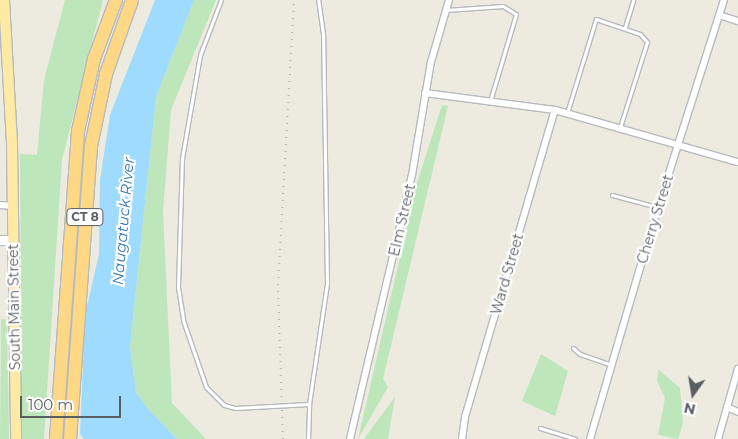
<!DOCTYPE html>
<style>
body{margin:0}
#map{position:relative;width:738px;height:439px;overflow:hidden;background:#edeae0;font-family:Montserrat,sans-serif}
div>[style]{position:absolute}
.green>*{inset:0;background:#bde7ba}
.water>*{inset:0;background:#9fdbff}
.roads{filter:drop-shadow(1px 0 #b6babe) drop-shadow(-1px 0 #b6babe) drop-shadow(0 1px #b6babe) drop-shadow(0 -1px #b6babe)}
.lane>*{height:3px;margin:-1.5px;padding:0 1.5px;transform-origin:1.5px;border-radius:1.5px;background:#fff}
.street>*{height:6px;margin:-3px;padding:0 3px;transform-origin:3px;border-radius:3px;background:#fff}
.secondary>*{height:9px;margin:-4.5px;padding:0 4.5px;transform-origin:4.5px;border-radius:4.5px;background:#fff}
.primary>*{height:10px;margin:-5px;padding:0 5px;transform-origin:5px;border-radius:5px;background:#ffeaa4}
.highway>*{height:12px;margin:-6px;padding:0 6px;transform-origin:6px;border-radius:6px;background:#ffd886}
.rail>*{height:2px;margin-top:-1px;transform-origin:0;background:repeating-linear-gradient(90deg,#b2b3b4 0 1px,transparent 0 7px)}
span{translate:-50% -50%;white-space:nowrap;text-align:center;line-height:1.15;-webkit-text-stroke:4.5px #fff;paint-order:stroke}
.shield-label span{padding:1px 4px;background:#fff;border:1px solid;border-radius:4px;-webkit-text-stroke-width:0}
.shield-label{font-size:12px;color:#595e63;font-weight:700}
.street-label{font-size:14px;color:#595e63}
.water-label{font-size:15px;color:#3378af;font-style:italic}
.north{position:absolute;left:668px;top:369px;width:50px;height:50px;-webkit-text-stroke:4px #fff;paint-order:stroke;rotate:193deg;font-size:14px;font-weight:700;line-height:20px;text-align:center;color:#595e63}
.north::after{content:'';display:block;margin:auto;width:18px;height:22px;background:#595e63;clip-path:polygon(50% 0,100% 100%,50% 72%,0 100%)}
.scale{position:absolute;left:20px;top:396px;width:101px;height:22px;box-sizing:border-box;border:2px solid #595e63;border-top:0;padding-left:6px;font-size:15px;line-height:18px;white-space:nowrap;color:#595e63;-webkit-text-stroke:4px #fff;paint-order:stroke}
</style>
<div id="map">
<div class="green">
<div style="clip-path:polygon(65px 0,103px 0,62px 160px,44px 439px,22px 439px,20px 154px,37px 155px,44px 80px)"></div>
<div style="clip-path:polygon(194px 0,216px 0,171px 110px,163px 212px,172px 403px,206px 439px,177px 439px,147px 408px,136px 392px,130px 347px,156px 97px)"></div>
<div style="clip-path:polygon(442px 105px,448px 106px,383px 379px,388px 387px,358px 439px,417px 183px)"></div>
<div style="clip-path:polygon(1px 319px,7px 320px,9px 439px,0 439px)"></div>
<div style="clip-path:polygon(541px 354px,568px 371px,555px 416px,522px 401px)"></div>
<div style="clip-path:polygon(659px 370px,680px 388px,683px 423px,678px 439px,658px 435px,665px 398px,657px 380px)"></div>
<div style="clip-path:polygon(395px 397px,388px 439px,364px 439px)"></div>
</div>
<div class="water">
<div style="clip-path:polygon(155px 0,194px 0,156px 97px,130px 347px,136px 392px,147px 408px,177px 439px,84px 439px,80px 434px,85px 315px,99px 254px,100px 180px,110px 115px)"></div>
</div>
<div class="roads">
<div class="lane">
<div style="left:221px;top:0;width:59px;rotate:110.9deg"></div>
<div style="left:200px;top:55px;width:105px;rotate:99.9deg"></div>
<div style="left:182px;top:158px;width:129px;rotate:91.8deg"></div>
<div style="left:178px;top:287px;width:36px;rotate:81deg"></div>
<div style="left:184px;top:323px;width:68px;rotate:71deg"></div>
<div style="left:206px;top:387px;width:25px;rotate:45deg"></div>
<div style="left:224px;top:405px;width:11px;rotate:15deg"></div>
<div style="left:235px;top:408px;width:74px;rotate:-3.1deg"></div>
<div style="left:446px;top:10px;width:57px;rotate:-4deg"></div>
<div style="left:503px;top:6px;width:15px;rotate:32deg"></div>
<div style="left:516px;top:14px;width:91px;rotate:106.6deg"></div>
<div style="left:625px;top:27px;width:28px;rotate:-73deg"></div>
<div style="left:567px;top:113px;width:98px;rotate:-72.9deg"></div>
<div style="left:596px;top:19px;width:46px;rotate:18.8deg"></div>
<div style="left:640px;top:34px;width:11px;rotate:49deg"></div>
<div style="left:647px;top:42px;width:89px;rotate:107.6deg"></div>
<div style="left:612px;top:195px;width:47px;rotate:14.9deg"></div>
<div style="left:573px;top:348px;width:9px;rotate:41deg"></div>
<div style="left:580px;top:354px;width:34px;rotate:19deg"></div>
<div style="left:540px;top:428px;width:37px;rotate:17deg"></div>
<div style="left:308px;top:439px;width:35px;rotate:-88deg"></div>
<div style="left:309px;top:404px;width:122px;rotate:-81.5deg"></div>
<div style="left:327px;top:283px;width:249px;rotate:-90.9deg"></div>
<div style="left:323px;top:34px;width:34px;rotate:-98deg"></div>
</div>
<div class="street">
<div style="left:719px;top:15px;width:20px;rotate:18deg"></div>
<div style="left:425px;top:93px;width:131px;rotate:7.5deg"></div>
<div style="left:555px;top:110px;width:190px;rotate:15.9deg"></div>
<div style="left:0;top:205px;width:14px;rotate:4deg"></div>
<div style="left:727px;top:407px;width:12px;rotate:24deg"></div>
<div style="left:350px;top:439px;width:271px;rotate:-76.8deg"></div>
<div style="left:412px;top:175px;width:115px;rotate:-80.5deg"></div>
<div style="left:431px;top:62px;width:65px;rotate:-73.8deg"></div>
<div style="left:462px;top:439px;width:22px;rotate:-82deg"></div>
<div style="left:465px;top:417px;width:320px;rotate:-73.7deg"></div>
<div style="left:590px;top:439px;width:234px;rotate:-73.7deg"></div>
<div style="left:656px;top:214px;width:225px;rotate:-72.4deg"></div>
<div style="left:718px;top:439px;width:73px;rotate:-74.1deg"></div>
</div>
<div class="secondary">
<div style="left:0;top:240px;width:13px"></div>
</div>
<div class="primary">
<div style="left:4px;top:0;width:143px;rotate:86.8deg"></div>
<div style="left:12px;top:143px;width:296px;rotate:89.2deg"></div>
</div>
<div class="highway">
<div style="left:56px;top:439px;width:309px;rotate:-85.9deg"></div>
<div style="left:78px;top:131px;width:74px;rotate:-77.5deg"></div>
<div style="left:94px;top:59px;width:63px;rotate:-69.6deg"></div>
<div style="left:70px;top:439px;width:294px;rotate:-85.9deg"></div>
<div style="left:91px;top:146px;width:74px;rotate:-78.2deg"></div>
<div style="left:106px;top:74px;width:78px;rotate:-70.6deg"></div>
</div>
</div>
<div class="rail">
<div style="left:283px;top:439px;width:154px;rotate:-91.9deg"></div>
<div style="left:278px;top:285px;width:285px;rotate:-86.8deg"></div>
</div>
<div class="shield-label">
<span style="left:85px;top:217px">CT 8</span>
</div>
<div class="street-label">
<span style="left:655px;top:219px;rotate:-73deg">Cherry Street</span>
<span style="left:402px;top:220px;rotate:-77deg">Elm Street</span>
<span style="left:507px;top:274px;rotate:-74deg">Ward Street</span>
<span style="left:14px;top:307px;rotate:-91deg">South Main Street</span>
</div>
<div class="water-label">
<span style="left:123px;top:221px;rotate:-85deg">Naugatuck River</span>
</div>
<div class="north">N</div>
<div class="scale">100 m</div>
</div>
